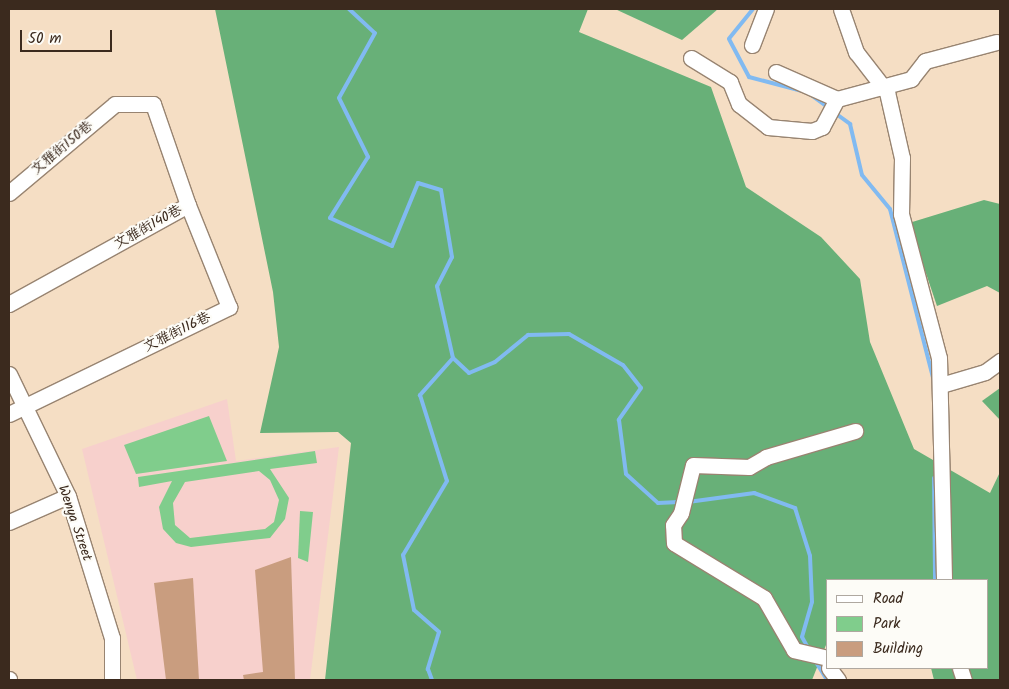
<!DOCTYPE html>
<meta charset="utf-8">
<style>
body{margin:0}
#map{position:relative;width:1009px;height:689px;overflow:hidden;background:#f5dec4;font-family:Kalam,"LXGW WenKai TC",sans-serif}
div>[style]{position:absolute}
.built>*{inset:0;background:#f7d0cc}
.green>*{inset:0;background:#80cd8c}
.forest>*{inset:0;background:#68b078}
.stream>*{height:4px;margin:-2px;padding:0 2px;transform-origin:2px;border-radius:2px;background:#81baf1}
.building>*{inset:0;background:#c99d7f}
.roads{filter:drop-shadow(1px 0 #988471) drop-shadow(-1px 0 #988471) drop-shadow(0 1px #988471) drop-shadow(0 -1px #988471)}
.minor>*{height:15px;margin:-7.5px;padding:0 7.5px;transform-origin:7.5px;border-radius:7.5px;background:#fff}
span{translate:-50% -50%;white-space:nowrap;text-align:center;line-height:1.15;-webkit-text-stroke:4.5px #fdfcf7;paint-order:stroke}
.street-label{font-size:14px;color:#3b2a1e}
.frame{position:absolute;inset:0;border:10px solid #3b2a1e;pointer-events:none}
.legend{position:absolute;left:826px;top:579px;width:162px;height:90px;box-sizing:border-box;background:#fdfcf7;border:1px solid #afa8a0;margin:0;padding:6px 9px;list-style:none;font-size:15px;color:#3b2a1e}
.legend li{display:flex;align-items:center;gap:10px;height:25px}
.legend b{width:25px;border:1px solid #afa8a0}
.scale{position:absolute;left:20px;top:30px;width:92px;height:22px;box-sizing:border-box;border:2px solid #3b2a1e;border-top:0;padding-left:6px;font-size:15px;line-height:18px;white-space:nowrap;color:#3b2a1e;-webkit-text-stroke:4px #fdfcf7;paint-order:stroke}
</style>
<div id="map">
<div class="built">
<div style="clip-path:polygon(227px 399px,236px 461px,339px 447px,310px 680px,137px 680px,82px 449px)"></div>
</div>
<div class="green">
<div style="clip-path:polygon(209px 416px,227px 461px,136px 474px,124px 445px)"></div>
<div style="clip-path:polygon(evenodd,315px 451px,317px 463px,270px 469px,289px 498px,285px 519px,270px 538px,191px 547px,176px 543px,163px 529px,159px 507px,172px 481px,139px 487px,138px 477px,315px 451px,259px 471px,270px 480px,279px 500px,274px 522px,265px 529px,190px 538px,175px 525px,173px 503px,185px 482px,259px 471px)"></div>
<div style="clip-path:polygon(300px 511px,313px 512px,308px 562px,298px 558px)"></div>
</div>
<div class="forest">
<div style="clip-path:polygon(215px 9px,588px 9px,579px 32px,711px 87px,746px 187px,821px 237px,860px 279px,870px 342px,914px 449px,990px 493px,1000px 472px,1000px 680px,934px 680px,931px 668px,988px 668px,988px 580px,828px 580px,828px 640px,812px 680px,325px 680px,351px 443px,338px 432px,260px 433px,279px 347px,273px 292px)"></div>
<div style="clip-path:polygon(615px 9px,718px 9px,682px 40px)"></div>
<div style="clip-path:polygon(984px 200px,1000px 204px,1000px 293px,987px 286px,937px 306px,909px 223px)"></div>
<div style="clip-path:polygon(1000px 388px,1000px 420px,982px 401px)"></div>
</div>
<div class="stream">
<div style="left:349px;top:9px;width:35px;rotate:43deg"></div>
<div style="left:375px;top:33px;width:74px;rotate:119deg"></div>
<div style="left:339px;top:98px;width:66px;rotate:63.8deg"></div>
<div style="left:368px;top:157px;width:72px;rotate:121.9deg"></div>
<div style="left:330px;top:218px;width:68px;rotate:24.3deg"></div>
<div style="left:392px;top:246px;width:68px;rotate:-67.6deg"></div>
<div style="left:418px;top:183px;width:24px;rotate:17deg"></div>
<div style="left:441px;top:190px;width:68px;rotate:80.7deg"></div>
<div style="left:452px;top:257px;width:33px;rotate:117deg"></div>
<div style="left:437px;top:286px;width:74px;rotate:77.5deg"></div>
<div style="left:453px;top:358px;width:50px;rotate:131.7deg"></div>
<div style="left:420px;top:395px;width:90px;rotate:72.6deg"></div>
<div style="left:447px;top:481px;width:86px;rotate:120.7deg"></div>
<div style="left:403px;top:555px;width:56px;rotate:78.7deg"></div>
<div style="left:414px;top:610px;width:33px;rotate:41deg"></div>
<div style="left:439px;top:632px;width:39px;rotate:107deg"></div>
<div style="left:428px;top:669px;width:12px;rotate:70deg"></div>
<div style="left:753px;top:9px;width:38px;rotate:129deg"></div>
<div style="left:729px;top:39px;width:43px;rotate:62.2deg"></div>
<div style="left:749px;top:77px;width:55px;rotate:14.8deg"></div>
<div style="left:811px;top:95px;width:22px;rotate:36deg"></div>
<div style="left:835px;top:113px;width:19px;rotate:36deg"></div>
<div style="left:850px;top:124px;width:52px;rotate:76.8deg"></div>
<div style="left:862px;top:175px;width:44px;rotate:50.5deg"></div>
<div style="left:890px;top:209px;width:174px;rotate:75.7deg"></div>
<div style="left:453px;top:358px;width:22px;rotate:43deg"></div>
<div style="left:469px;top:373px;width:28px;rotate:-23deg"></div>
<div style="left:495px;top:362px;width:43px;rotate:-39.3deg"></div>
<div style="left:528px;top:335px;width:41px;rotate:-1.4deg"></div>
<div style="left:569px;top:334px;width:62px;rotate:29.9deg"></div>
<div style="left:623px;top:365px;width:29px;rotate:52deg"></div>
<div style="left:641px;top:388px;width:39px;rotate:125deg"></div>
<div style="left:619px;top:420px;width:54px;rotate:82.6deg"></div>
<div style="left:626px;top:474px;width:43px;rotate:42.2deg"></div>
<div style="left:658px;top:503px;width:21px;rotate:-3deg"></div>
<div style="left:934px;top:478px;width:102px;rotate:89.4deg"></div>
<div style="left:688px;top:502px;width:67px;rotate:-7.8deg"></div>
<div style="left:754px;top:493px;width:44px;rotate:20.1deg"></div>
<div style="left:795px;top:508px;width:50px;rotate:72.6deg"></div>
<div style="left:810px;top:556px;width:46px;rotate:87.5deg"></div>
<div style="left:812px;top:602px;width:36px;rotate:106deg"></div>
<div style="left:802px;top:637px;width:13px;rotate:61deg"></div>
<div style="left:814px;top:659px;width:25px;rotate:58deg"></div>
</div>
<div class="building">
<div style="clip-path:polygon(291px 557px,295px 680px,244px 680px,243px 675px,263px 672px,255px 570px)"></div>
<div style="clip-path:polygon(193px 578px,199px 680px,166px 680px,154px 583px)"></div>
</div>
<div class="roads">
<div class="minor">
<div style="left:841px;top:9px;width:46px;rotate:70.8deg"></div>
<div style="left:856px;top:52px;width:51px;rotate:52.2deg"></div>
<div style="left:887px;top:92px;width:68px;rotate:77.2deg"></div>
<div style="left:902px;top:158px;width:56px;rotate:91deg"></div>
<div style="left:901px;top:214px;width:149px;rotate:75.2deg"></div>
<div style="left:939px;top:358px;width:222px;rotate:88.7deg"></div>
<div style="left:752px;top:45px;width:39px;rotate:-69deg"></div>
<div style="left:691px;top:58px;width:46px;rotate:31.6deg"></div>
<div style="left:730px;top:82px;width:24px;rotate:68deg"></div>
<div style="left:739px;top:104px;width:37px;rotate:38deg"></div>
<div style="left:768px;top:127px;width:44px;rotate:5.2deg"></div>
<div style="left:812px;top:131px;width:11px;rotate:-22deg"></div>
<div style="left:822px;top:127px;width:32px;rotate:-62deg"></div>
<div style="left:776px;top:72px;width:67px;rotate:23.9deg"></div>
<div style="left:837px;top:99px;width:77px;rotate:-15.1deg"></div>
<div style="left:911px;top:79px;width:23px;rotate:-52deg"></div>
<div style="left:925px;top:61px;width:74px;rotate:-14.8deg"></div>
<div style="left:9px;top:193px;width:138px;rotate:-40deg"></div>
<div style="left:115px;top:104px;width:38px"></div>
<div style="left:153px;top:104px;width:107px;rotate:70.9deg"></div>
<div style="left:188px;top:205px;width:205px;rotate:151.1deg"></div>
<div style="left:9px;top:374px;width:136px;rotate:64.2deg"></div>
<div style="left:68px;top:496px;width:149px;rotate:72.8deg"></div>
<div style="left:112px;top:638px;width:42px;rotate:90deg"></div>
<div style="left:941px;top:385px;width:46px;rotate:-16.5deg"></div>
<div style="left:985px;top:372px;width:19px;rotate:-36deg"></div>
<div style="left:9px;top:414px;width:245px;rotate:-25.9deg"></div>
<div style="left:229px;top:307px;width:110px;rotate:-111.9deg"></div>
<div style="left:9px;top:522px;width:64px;rotate:-23.8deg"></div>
<div style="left:828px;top:658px;width:35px;rotate:-167deg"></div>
<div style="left:794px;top:650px;width:60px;rotate:-120deg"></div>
<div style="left:764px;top:598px;width:105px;rotate:-148.6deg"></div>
<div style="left:674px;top:543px;width:18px;rotate:-93deg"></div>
<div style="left:673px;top:525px;width:14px;rotate:-56deg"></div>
<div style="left:681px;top:513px;width:49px;rotate:-76deg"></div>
<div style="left:693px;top:465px;width:56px;rotate:2deg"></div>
<div style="left:749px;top:467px;width:20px;rotate:-30deg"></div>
<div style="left:766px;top:457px;width:93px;rotate:-16.3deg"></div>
<div style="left:829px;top:668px;width:15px;rotate:53deg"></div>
<div style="left:960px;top:668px;width:13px;rotate:72deg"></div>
<div style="left:9px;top:679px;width:1px;rotate:90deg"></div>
</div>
</div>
<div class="street-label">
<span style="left:62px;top:148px;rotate:-40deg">文雅街150巷</span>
<span style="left:148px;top:227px;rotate:-29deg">文雅街140巷</span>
<span style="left:177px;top:332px;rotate:-26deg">文雅街116巷</span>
<span style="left:75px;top:523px;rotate:71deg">Wenya Street</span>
</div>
<div class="frame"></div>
<ul class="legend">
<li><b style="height:6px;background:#fff"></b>Road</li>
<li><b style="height:14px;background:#80cd8c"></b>Park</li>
<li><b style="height:14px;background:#c99d7f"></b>Building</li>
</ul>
<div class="scale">50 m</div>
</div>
